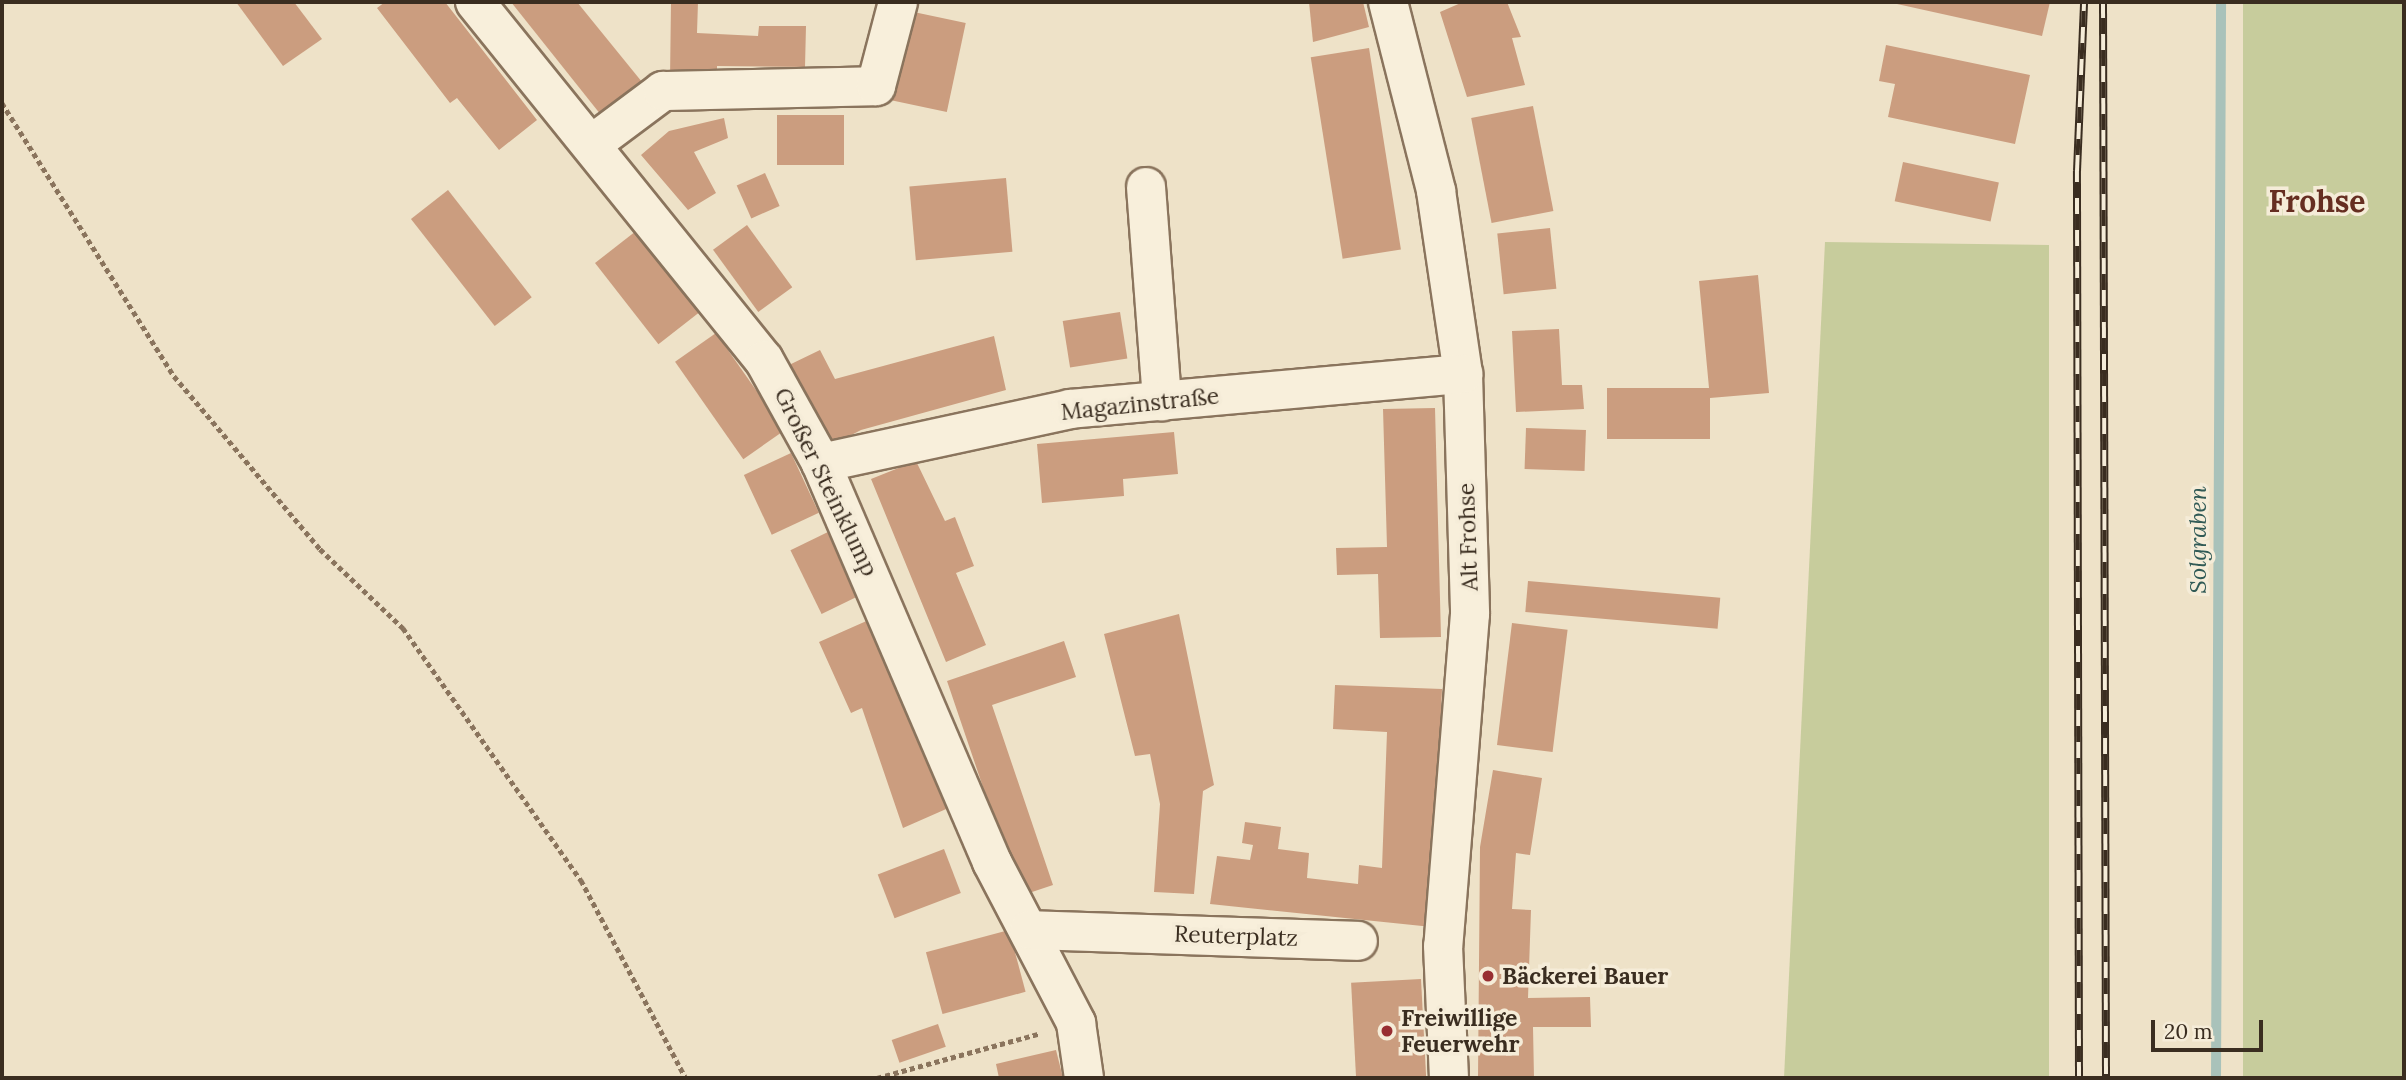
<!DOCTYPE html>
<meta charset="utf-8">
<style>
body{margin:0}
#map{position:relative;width:2406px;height:1080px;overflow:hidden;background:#eee2c8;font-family:Lora,serif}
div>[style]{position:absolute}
.green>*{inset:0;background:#c7cc9c;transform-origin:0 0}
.stream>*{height:10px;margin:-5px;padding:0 5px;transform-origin:5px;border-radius:5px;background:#a9c2ba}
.building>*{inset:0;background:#cb9d7f;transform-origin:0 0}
.path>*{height:4.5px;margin-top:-2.25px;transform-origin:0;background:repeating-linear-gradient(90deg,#8a745d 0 5px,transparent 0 8.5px)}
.roads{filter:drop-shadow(2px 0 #8a745d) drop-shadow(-2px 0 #8a745d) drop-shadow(0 2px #8a745d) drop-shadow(0 -2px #8a745d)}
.minor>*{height:38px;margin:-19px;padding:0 19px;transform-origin:19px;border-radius:19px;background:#f8efdb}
.rail>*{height:8px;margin-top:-4px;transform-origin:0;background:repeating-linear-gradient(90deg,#f5ecd8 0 16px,#3a2d20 0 32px);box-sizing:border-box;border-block:2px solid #3a2d20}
.dots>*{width:19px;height:19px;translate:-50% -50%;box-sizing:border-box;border:4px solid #f5ecd8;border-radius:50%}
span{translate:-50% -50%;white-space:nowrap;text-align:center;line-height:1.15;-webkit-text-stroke:7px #f5ecd8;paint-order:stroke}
.street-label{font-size:23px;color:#3a2d20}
.poi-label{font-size:23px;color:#3a2d20;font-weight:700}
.left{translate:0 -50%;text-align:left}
.water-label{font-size:24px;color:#305a56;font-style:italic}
.district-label{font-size:30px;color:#662e21;font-weight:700}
.frame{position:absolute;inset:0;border:4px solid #3a2d20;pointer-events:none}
.scale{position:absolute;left:2151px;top:1020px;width:112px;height:32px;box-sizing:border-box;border:4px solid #3a2d20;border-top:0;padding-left:9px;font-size:21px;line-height:24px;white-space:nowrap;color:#3a2d20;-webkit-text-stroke:5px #f5ecd8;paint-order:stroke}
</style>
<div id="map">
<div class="green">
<div style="left:2243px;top:2px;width:161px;height:1076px"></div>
<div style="clip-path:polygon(1825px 242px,2049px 245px,2049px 1078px,1784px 1078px)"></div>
</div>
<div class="stream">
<div style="left:2216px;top:1078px;width:1076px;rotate:-89.73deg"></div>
</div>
<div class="building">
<div style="clip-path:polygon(236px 2px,294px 2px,322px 39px,283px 66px)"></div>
<div style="clip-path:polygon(385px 2px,445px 2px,537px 120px,499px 150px,457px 98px,450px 103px,377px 8px)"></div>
<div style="clip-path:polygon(511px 2px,577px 2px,642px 82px,601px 115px)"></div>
<div style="clip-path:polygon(671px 2px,698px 2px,697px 33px,758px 36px,759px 26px,806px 26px,805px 67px,717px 66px,717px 80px,670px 79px)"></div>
<div style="clip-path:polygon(1309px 2px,1363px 2px,1369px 27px,1313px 42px)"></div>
<div style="clip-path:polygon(1463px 2px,1507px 2px,1521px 37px,1512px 38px,1525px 85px,1467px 97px,1440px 12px)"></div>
<div style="clip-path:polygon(1888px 2px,2050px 2px,2042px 36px)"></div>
<div style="left:909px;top:11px;width:58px;height:91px;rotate:12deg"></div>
<div style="clip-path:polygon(1886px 45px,2030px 75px,2015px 144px,1888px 117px,1895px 84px,1879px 81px)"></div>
<div style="left:1369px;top:48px;width:204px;height:59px;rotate:81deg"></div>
<div style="left:1533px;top:106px;width:107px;height:63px;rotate:79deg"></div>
<div style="left:844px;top:115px;width:50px;height:67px;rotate:90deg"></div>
<div style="clip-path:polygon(724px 118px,728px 138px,694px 152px,716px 193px,688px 210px,641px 155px,669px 131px)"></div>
<div style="left:1903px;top:162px;width:98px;height:40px;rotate:12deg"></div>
<div style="left:765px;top:173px;width:36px;height:31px;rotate:66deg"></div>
<div style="left:1006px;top:178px;width:74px;height:97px;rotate:85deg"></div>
<div style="left:448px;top:190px;width:136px;height:47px;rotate:52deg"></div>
<div style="left:747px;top:225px;width:77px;height:42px;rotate:54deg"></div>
<div style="left:1550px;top:228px;width:61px;height:53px;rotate:84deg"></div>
<div style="left:636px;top:231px;width:103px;height:52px;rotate:52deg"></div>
<div style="clip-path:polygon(1758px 275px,1769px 393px,1710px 398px,1710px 439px,1607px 439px,1607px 388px,1709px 388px,1699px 281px)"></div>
<div style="left:1120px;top:312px;width:47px;height:58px;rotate:81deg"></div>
<div style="clip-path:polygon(1559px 329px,1562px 385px,1582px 385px,1584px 409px,1516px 412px,1512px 331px)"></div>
<div style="left:716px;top:333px;width:119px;height:50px;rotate:55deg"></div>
<div style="clip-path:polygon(994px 336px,1006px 390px,861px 430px,830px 446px,789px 365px,820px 350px,835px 379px)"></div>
<div style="clip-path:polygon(1435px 408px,1441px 637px,1380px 638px,1378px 574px,1337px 575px,1336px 548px,1387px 547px,1383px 409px)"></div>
<div style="left:1526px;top:428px;width:60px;height:41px;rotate:2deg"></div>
<div style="clip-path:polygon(1174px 432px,1178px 474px,1123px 479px,1124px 496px,1042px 503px,1037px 444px)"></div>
<div style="left:791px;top:453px;width:66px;height:52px;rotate:65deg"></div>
<div style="clip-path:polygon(916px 461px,945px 521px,955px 517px,974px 566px,956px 573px,986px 645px,946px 662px,871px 479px)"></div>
<div style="left:830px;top:531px;width:71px;height:44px;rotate:64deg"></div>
<div style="left:1528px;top:581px;width:193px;height:31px;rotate:5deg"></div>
<div style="clip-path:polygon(1179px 614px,1214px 785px,1203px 791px,1194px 894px,1154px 892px,1160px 804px,1150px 754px,1135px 756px,1104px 634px)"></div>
<div style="clip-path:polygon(871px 619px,953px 806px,903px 828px,862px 708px,851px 713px,819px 642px)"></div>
<div style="left:1512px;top:623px;width:56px;height:123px;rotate:7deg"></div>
<div style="clip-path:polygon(1064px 641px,1076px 677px,992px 705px,1053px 885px,1020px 896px,947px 681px)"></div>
<div style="clip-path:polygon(1335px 685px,1442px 689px,1432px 927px,1210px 904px,1217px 856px,1250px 860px,1253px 845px,1242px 843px,1245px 822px,1281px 827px,1278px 849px,1309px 853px,1307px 878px,1358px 884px,1359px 865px,1382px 868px,1387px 732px,1333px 729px)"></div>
<div style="clip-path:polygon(1493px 770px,1542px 778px,1530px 855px,1516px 853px,1512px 909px,1531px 910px,1528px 998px,1590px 997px,1591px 1027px,1533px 1027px,1534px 1078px,1478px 1078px,1480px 847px)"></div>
<div style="left:944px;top:849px;width:47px;height:71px;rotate:69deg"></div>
<div style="left:1009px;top:930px;width:64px;height:86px;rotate:75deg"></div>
<div style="left:1421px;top:979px;width:99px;height:70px;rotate:87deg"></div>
<div style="left:938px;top:1024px;width:24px;height:49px;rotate:71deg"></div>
<div style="clip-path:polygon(1056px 1050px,1063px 1078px,999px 1078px,996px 1064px)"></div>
</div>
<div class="path">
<div style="left:2px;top:103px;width:323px;rotate:57.8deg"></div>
<div style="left:174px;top:376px;width:226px;rotate:49.8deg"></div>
<div style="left:320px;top:549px;width:115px;rotate:43.6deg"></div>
<div style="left:403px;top:628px;width:309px;rotate:54.8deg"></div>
<div style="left:581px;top:880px;width:224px;rotate:62.1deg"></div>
<div style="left:877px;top:1078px;width:167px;rotate:-15.3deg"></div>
</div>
<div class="roads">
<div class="minor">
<div style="left:475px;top:2px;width:460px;rotate:51.1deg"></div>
<div style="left:764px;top:360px;width:118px;rotate:61deg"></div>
<div style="left:821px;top:463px;width:434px;rotate:66.8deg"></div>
<div style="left:992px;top:862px;width:182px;rotate:62.4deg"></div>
<div style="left:1076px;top:1023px;width:56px;rotate:81.7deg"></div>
<div style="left:1388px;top:2px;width:195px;rotate:75.7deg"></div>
<div style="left:1436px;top:191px;width:185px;rotate:81.6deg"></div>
<div style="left:1463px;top:374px;width:240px;rotate:88.3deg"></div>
<div style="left:1470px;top:614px;width:333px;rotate:94.6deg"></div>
<div style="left:1443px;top:946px;width:132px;rotate:87.4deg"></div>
<div style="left:592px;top:144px;width:89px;rotate:-36.7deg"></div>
<div style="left:663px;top:91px;width:213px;rotate:-1.3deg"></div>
<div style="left:876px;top:86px;width:87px;rotate:-75.3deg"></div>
<div style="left:1146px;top:187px;width:215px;rotate:85.7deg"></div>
<div style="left:821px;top:463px;width:255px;rotate:-12.2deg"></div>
<div style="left:1070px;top:409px;width:395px;rotate:-5.1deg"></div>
<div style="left:1029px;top:930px;width:329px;rotate:1.9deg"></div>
</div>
</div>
<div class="rail">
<div style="left:2103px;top:2px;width:1076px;rotate:89.84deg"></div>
<div style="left:2079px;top:1078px;width:907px;rotate:-90.13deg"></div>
<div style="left:2077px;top:171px;width:169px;rotate:-87.6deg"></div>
</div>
<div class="dots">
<div style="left:1488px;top:976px;background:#982e31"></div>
<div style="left:1387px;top:1031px;background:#982e31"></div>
</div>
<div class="street-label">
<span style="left:1140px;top:404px;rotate:-6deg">Magazinstraße</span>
<span style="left:826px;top:482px;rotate:64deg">Großer Steinklump</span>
<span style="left:1468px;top:537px;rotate:-92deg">Alt Frohse</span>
<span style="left:1236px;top:936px;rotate:2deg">Reuterplatz</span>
</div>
<div class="poi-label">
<span class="left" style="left:1502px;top:976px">Bäckerei Bauer</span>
<span class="left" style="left:1401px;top:1031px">Freiwillige<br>Feuerwehr</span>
</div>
<div class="water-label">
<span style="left:2198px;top:540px;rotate:-90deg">Solgraben</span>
</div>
<div class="district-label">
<span style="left:2317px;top:201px">Frohse</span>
</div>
<div class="frame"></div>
<div class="scale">20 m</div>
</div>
